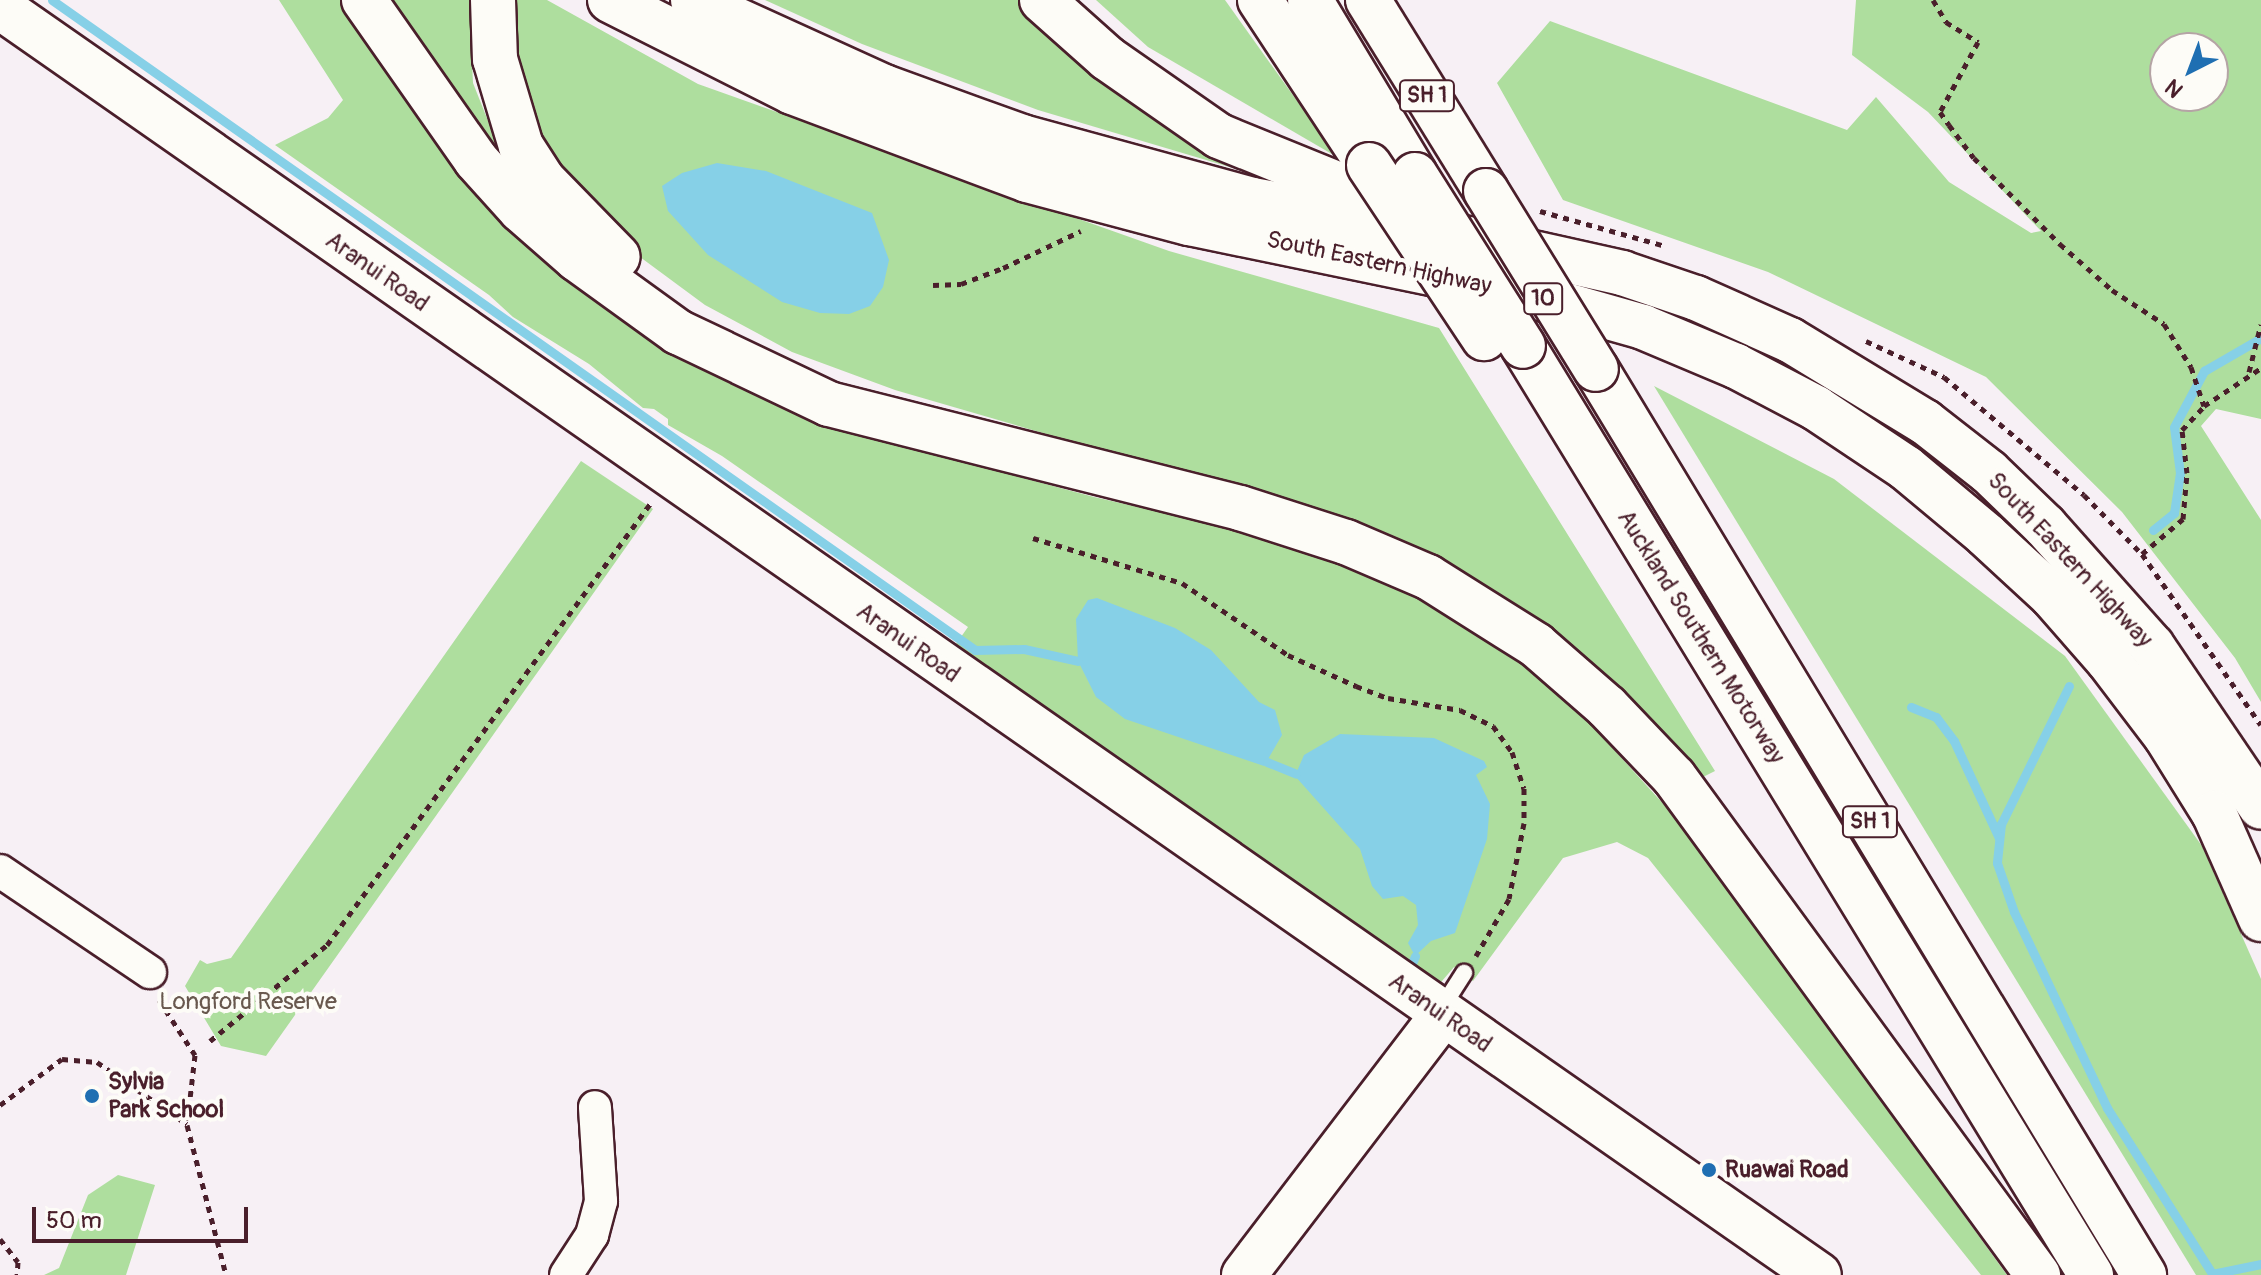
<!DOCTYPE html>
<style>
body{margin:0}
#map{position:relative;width:2261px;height:1275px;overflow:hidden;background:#f7f0f5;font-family:Pangolin,sans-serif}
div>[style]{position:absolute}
.green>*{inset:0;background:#aede9e}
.water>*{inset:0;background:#86d0e7}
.stream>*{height:9px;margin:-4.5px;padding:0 4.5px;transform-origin:4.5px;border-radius:4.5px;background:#86d0e7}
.path>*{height:5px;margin-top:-2.5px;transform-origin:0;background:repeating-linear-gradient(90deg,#4a1f2b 0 6px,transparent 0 12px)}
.roads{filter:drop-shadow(2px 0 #4a1f2b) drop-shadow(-2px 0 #4a1f2b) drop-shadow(0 2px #4a1f2b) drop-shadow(0 -2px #4a1f2b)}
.lane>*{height:16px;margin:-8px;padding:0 8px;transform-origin:8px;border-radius:8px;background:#fdfcf7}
.street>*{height:32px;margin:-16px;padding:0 16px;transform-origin:16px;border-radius:16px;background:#fdfcf7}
.secondary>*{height:44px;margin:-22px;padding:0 22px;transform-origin:22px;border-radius:22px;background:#fdfcf7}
.primary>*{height:44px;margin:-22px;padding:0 22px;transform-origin:22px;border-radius:22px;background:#fdfcf7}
.highway>*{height:44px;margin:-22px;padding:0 22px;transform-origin:22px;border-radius:22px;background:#fdfcf7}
.bridges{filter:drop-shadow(2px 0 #4a1f2b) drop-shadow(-2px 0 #4a1f2b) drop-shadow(0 2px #4a1f2b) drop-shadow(0 -2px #4a1f2b)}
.highway-bridge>*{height:44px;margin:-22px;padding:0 22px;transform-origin:22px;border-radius:22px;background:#fdfcf7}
.dots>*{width:22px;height:22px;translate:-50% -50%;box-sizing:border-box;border:4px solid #fdfcf7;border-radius:50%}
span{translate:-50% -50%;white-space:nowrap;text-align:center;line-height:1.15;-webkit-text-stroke:8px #fdfcf7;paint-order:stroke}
.shield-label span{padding:2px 6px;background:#fdfcf7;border:2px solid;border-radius:6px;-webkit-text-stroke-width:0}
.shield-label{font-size:22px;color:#4a1f2b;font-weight:700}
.street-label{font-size:24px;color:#4a1f2b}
.park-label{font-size:24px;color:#68584e}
.poi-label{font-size:24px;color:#4a1f2b;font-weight:700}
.left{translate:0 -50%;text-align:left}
.north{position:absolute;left:2149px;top:32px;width:80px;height:80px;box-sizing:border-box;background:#fdfcf7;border:2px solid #b5a4a5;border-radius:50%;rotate:222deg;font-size:22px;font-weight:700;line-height:32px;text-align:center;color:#4a1f2b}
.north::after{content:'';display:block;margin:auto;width:28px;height:36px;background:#1f6fb2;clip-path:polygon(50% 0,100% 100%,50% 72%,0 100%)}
.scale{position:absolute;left:32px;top:1207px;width:216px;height:36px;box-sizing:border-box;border:4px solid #4a1f2b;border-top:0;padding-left:10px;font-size:24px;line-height:28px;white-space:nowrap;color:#4a1f2b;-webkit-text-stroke:6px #fdfcf7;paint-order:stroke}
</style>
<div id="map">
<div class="green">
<div style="clip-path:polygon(279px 0,342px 0,395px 80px,483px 188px,835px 427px,1094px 497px,1270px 537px,1424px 593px,1544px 673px,1678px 820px,2007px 1275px,1981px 1275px,1648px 858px,1617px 842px,1563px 858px,1473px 981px,1454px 967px,1436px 988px,951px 651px,968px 627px,722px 456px,668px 425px,668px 419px,654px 409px,643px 408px,589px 364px,513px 317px,489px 295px,275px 145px,328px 118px,343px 100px)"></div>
<div style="clip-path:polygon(374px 0,469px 0,473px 83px,494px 136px,518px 169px,510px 178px)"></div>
<div style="clip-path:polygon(505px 0,547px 0,698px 84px,1169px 251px,1439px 328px,1715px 771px,1695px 781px,1342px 520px,895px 390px,792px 352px,705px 305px,617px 240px,569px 190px,509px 78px)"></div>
<div style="clip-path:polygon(765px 0,1027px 0,1237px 156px,1233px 168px,1038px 110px,862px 44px)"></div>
<div style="clip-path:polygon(1096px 0,1225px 0,1337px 157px,1148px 47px)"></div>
<div style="clip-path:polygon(evenodd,1856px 0,2261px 0,2261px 419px,2216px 409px,2201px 426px,2261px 520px,2261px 702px,2235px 658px,2122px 512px,1986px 377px,1768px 272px,1563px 200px,1497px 83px,1550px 21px,1847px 130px,1876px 97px,1949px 182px,2031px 233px,2041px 231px,1928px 112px,1852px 55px,1856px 0,2165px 48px,2213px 48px,2213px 96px,2165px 96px,2165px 48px)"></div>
<div style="clip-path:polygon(1654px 386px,1834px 479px,2065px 656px,2202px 846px,2261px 979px,2261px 1275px,2196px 1275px)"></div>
<div style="clip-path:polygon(581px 461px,653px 509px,266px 1056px,221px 1046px,185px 986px,200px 960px,207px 964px,231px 958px)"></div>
<div style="clip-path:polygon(118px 1175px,155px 1185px,126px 1275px,44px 1275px,59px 1268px,88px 1195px)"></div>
</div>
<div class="water">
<div style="clip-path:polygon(717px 163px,766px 171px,872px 213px,889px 260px,883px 287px,870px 306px,849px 314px,820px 313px,782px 302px,708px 255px,668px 211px,662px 186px,682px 173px)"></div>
<div style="clip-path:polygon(1097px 598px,1175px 628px,1211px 650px,1259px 702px,1275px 710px,1282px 735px,1264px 766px,1125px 719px,1096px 697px,1078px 661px,1076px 619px,1088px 600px)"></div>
<div style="clip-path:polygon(1340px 734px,1434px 738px,1484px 761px,1487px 767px,1476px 775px,1490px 804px,1487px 839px,1455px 933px,1431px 941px,1415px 956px,1408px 943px,1418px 925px,1416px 905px,1403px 896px,1383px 899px,1372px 886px,1360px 849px,1295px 776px,1304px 755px)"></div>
</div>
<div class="stream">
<div style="left:52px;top:0;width:1129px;rotate:35.15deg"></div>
<div style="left:975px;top:650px;width:49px;rotate:-1.2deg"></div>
<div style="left:1024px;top:649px;width:55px;rotate:12.5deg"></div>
<div style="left:2153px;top:530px;width:27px;rotate:-39deg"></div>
<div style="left:2174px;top:513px;width:40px;rotate:-81.5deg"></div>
<div style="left:2180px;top:473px;width:46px;rotate:-97.4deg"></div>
<div style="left:2174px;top:427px;width:64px;rotate:-61.8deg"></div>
<div style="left:2204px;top:371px;width:66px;rotate:-30.1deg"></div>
<div style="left:2069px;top:686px;width:154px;rotate:116.2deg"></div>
<div style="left:2001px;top:824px;width:39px;rotate:96deg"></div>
<div style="left:1997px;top:863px;width:52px;rotate:70.9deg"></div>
<div style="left:2014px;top:912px;width:217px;rotate:64.6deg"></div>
<div style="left:2107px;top:1108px;width:198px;rotate:57.6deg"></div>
<div style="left:1911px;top:707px;width:27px;rotate:22deg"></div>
<div style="left:1936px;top:717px;width:30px;rotate:53deg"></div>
<div style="left:1954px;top:741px;width:107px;rotate:65.1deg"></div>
<div style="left:1267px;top:762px;width:31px;rotate:22deg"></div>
<div style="left:1410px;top:968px;width:13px;rotate:-67deg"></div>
<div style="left:2212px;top:1274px;width:50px;rotate:-11.5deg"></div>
</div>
<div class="path">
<div style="left:1933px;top:0;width:26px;rotate:59deg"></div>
<div style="left:1946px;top:22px;width:38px;rotate:32deg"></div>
<div style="left:1978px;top:42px;width:80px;rotate:118.5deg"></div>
<div style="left:1940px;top:112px;width:16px;rotate:55deg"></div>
<div style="left:1949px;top:125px;width:41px;rotate:52.9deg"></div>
<div style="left:1974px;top:158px;width:122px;rotate:45deg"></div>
<div style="left:2060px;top:244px;width:69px;rotate:41.5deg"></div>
<div style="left:2112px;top:290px;width:62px;rotate:33.2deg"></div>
<div style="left:2164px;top:324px;width:51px;rotate:57.9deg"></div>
<div style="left:2191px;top:367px;width:41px;rotate:71.6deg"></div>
<div style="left:1540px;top:211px;width:127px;rotate:15.6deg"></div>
<div style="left:933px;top:285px;width:28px;rotate:-2deg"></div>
<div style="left:961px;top:284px;width:45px;rotate:-20.9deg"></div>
<div style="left:1003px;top:268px;width:86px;rotate:-25.4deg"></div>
<div style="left:1866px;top:341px;width:86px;rotate:24.8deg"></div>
<div style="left:1944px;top:377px;width:183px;rotate:40.1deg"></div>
<div style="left:2084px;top:495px;width:83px;rotate:45.5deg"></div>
<div style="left:2142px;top:554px;width:208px;rotate:55.2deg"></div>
<div style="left:2249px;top:372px;width:49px;rotate:-76deg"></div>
<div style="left:1033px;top:538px;width:156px;rotate:16.8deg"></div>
<div style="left:1182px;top:583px;width:128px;rotate:34.2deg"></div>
<div style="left:1288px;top:655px;width:75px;rotate:24.5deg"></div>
<div style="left:1356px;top:686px;width:34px;rotate:21deg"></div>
<div style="left:1388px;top:698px;width:73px;rotate:9.5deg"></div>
<div style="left:1460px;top:710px;width:37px;rotate:26deg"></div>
<div style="left:1493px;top:726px;width:32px;rotate:54deg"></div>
<div style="left:1512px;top:752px;width:38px;rotate:72deg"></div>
<div style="left:1524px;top:788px;width:35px;rotate:90deg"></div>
<div style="left:1524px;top:823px;width:77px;rotate:101.2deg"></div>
<div style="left:1509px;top:899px;width:66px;rotate:120.1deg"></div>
<div style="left:2142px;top:554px;width:54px;rotate:-40.5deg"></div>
<div style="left:2183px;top:519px;width:46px;rotate:-85deg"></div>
<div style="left:2187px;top:473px;width:43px;rotate:-96.6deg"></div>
<div style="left:2182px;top:430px;width:33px;rotate:-47deg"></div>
<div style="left:2204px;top:406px;width:69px;rotate:-33.7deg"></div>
<div style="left:159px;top:1000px;width:66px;rotate:56.8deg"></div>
<div style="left:195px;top:1055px;width:70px;rotate:96.5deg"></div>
<div style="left:187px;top:1125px;width:155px;rotate:75.4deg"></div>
<div style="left:210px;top:1041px;width:151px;rotate:-39.4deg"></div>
<div style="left:327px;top:945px;width:547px;rotate:-53.78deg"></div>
<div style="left:0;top:1105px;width:77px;rotate:-36.6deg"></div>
<div style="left:62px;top:1059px;width:35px;rotate:5deg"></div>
<div style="left:97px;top:1062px;width:109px;rotate:34.6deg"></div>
<div style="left:0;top:1239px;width:29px;rotate:52deg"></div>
<div style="left:18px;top:1262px;width:13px;rotate:94deg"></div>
</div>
<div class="roads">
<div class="lane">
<div style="left:1441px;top:1009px;width:43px;rotate:-57.4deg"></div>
</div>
<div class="street">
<div style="left:0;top:871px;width:181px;rotate:34deg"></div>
<div style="left:566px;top:1275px;width:48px;rotate:-57deg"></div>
<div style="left:592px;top:1235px;width:35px;rotate:-75deg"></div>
<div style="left:601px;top:1201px;width:94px;rotate:-93.7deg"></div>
</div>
<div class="secondary">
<div style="left:0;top:7px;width:2217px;rotate:34.88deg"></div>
<div style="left:1244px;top:1275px;width:327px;rotate:-52.6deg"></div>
</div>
<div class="primary">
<div style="left:610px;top:0;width:204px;rotate:26.8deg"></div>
<div style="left:792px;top:92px;width:251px;rotate:20.5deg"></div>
<div style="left:1027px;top:180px;width:168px;rotate:14.9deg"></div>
<div style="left:1189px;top:223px;width:334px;rotate:11.7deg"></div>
<div style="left:1516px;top:291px;width:132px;rotate:15.8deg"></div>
<div style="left:1643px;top:327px;width:101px;rotate:22.8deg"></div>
<div style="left:1736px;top:366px;width:90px;rotate:27.7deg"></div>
<div style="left:1816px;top:408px;width:108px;rotate:33.7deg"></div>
<div style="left:1906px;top:468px;width:104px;rotate:39.9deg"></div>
<div style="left:1986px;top:535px;width:90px;rotate:42.7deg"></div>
<div style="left:2052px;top:596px;width:85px;rotate:48.8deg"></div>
<div style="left:2108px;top:660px;width:96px;rotate:52.7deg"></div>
<div style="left:2166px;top:736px;width:91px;rotate:58.1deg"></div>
<div style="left:2214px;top:813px;width:116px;rotate:66.1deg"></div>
<div style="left:693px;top:0;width:210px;rotate:24.5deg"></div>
<div style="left:884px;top:87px;width:147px;rotate:19.9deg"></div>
<div style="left:1022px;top:137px;width:238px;rotate:15.3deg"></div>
<div style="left:1252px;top:200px;width:231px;rotate:10.2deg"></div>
<div style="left:1479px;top:241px;width:147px;rotate:12.6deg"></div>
<div style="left:1622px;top:273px;width:78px;rotate:18.7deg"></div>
<div style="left:1696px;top:298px;width:103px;rotate:24.1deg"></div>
<div style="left:1790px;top:340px;width:158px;rotate:31.3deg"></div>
<div style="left:1925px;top:422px;width:81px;rotate:38deg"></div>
<div style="left:1989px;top:472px;width:78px;rotate:44deg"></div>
<div style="left:2045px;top:526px;width:161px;rotate:48.3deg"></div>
<div style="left:2152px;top:646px;width:194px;rotate:55.9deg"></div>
</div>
<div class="highway">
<div style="left:364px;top:0;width:195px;rotate:55deg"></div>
<div style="left:476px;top:160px;width:67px;rotate:48deg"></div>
<div style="left:521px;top:210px;width:74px;rotate:41.2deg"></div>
<div style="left:577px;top:259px;width:125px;rotate:35.9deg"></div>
<div style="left:678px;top:332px;width:167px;rotate:25.5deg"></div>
<div style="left:829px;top:404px;width:424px;rotate:14.2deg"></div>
<div style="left:1240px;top:508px;width:111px;rotate:17.8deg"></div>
<div style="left:1346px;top:542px;width:89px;rotate:23.1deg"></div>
<div style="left:1428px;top:577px;width:128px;rotate:32.2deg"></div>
<div style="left:1536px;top:645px;width:94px;rotate:41.1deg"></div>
<div style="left:1607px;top:707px;width:97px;rotate:46.3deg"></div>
<div style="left:1674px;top:777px;width:617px;rotate:53.84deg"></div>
<div style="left:493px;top:0;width:59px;rotate:88.1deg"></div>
<div style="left:495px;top:59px;width:91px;rotate:73.4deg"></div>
<div style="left:521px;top:146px;width:40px;rotate:57.1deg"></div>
<div style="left:543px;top:180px;width:107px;rotate:45.8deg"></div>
<div style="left:1042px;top:0;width:87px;rotate:41.7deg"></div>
<div style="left:1107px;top:58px;width:136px;rotate:34.9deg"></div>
<div style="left:1219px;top:136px;width:218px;rotate:22.1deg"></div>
<div style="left:1260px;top:0;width:198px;rotate:56.6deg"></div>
<div style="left:1310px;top:0;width:204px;rotate:59deg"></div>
<div style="left:1368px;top:0;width:225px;rotate:58.3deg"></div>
<div style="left:1523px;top:346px;width:1089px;rotate:58.56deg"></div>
<div style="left:1596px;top:369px;width:1059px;rotate:58.83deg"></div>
</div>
</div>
<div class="bridges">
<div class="highway-bridge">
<div style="left:1369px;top:165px;width:208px;rotate:56.4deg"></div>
<div style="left:1415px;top:175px;width:202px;rotate:57.7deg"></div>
<div style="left:1486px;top:191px;width:209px;rotate:58.3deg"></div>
</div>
</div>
<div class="dots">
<div style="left:92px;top:1096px;background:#1f6fb2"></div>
<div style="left:1709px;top:1170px;background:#1f6fb2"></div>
</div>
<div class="shield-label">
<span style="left:1427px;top:96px">SH 1</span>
<span style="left:1543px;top:299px">10</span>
<span style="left:1870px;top:822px">SH 1</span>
</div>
<div class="street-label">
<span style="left:1379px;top:263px;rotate:12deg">South Eastern Highway</span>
<span style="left:377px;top:272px;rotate:35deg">Aranui Road</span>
<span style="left:2070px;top:560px;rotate:47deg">South Eastern Highway</span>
<span style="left:1701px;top:637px;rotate:58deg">Auckland Southern Motorway</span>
<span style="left:908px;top:643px;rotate:35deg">Aranui Road</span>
<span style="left:1440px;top:1013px;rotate:35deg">Aranui Road</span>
</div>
<div class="park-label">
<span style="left:248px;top:1002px">Longford Reserve</span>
</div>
<div class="poi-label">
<span class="left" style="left:108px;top:1096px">Sylvia<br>Park School</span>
<span class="left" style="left:1725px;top:1170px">Ruawai Road</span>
</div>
<div class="north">N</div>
<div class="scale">50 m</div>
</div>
